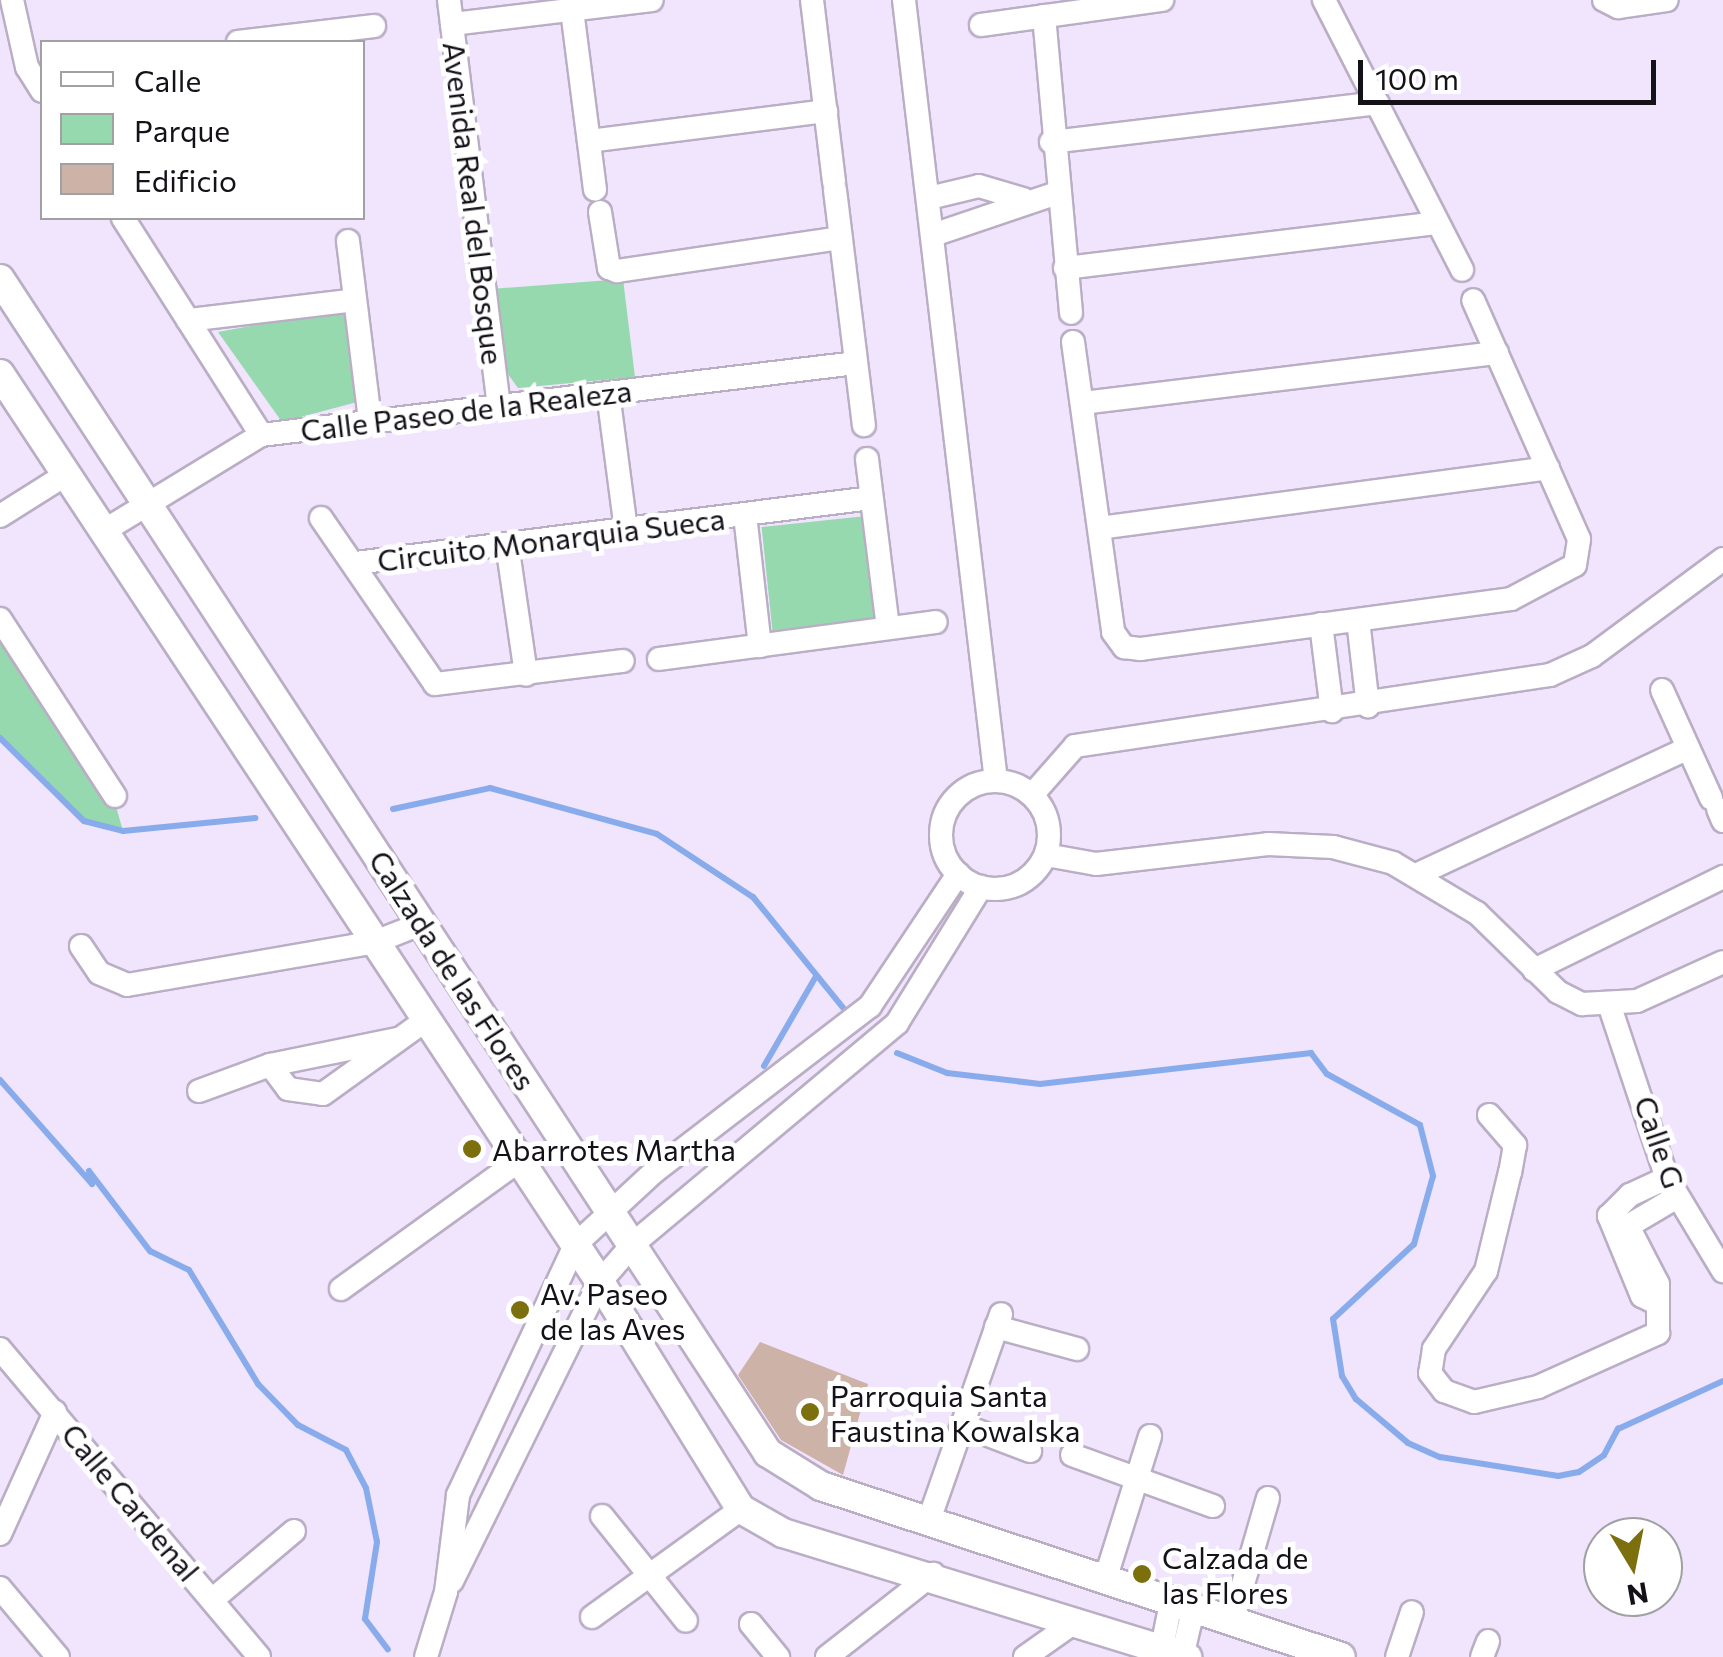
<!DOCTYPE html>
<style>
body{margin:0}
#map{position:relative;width:1723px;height:1657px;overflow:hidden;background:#f1e4fd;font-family:Commissioner,sans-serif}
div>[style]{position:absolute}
.green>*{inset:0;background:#96d9af;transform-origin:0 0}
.stream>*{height:6px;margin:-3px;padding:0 3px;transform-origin:3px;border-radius:3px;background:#88aceb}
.building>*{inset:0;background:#cdb2a7}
.roads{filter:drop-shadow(2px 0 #baaec5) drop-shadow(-2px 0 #baaec5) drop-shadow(0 2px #baaec5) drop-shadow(0 -2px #baaec5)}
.minor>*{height:22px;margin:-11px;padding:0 11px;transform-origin:11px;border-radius:11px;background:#fff}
.minor>.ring{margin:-11px;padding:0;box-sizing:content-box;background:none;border:22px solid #fff;border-radius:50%}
.tertiary>*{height:28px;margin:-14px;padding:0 14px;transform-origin:14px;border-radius:14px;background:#fff}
.dots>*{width:28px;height:28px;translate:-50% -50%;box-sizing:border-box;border:5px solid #fff;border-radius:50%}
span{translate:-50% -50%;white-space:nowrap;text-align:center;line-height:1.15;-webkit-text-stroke:10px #fff;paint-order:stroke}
.street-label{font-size:30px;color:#151119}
.poi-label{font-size:30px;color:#151119}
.left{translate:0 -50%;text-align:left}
.legend{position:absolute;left:40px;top:40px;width:325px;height:180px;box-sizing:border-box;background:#fff;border:2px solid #a1a0a3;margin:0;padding:12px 18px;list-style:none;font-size:30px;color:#151119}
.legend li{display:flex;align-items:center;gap:20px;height:50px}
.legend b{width:50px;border:2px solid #a1a0a3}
.north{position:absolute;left:1583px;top:1517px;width:100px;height:100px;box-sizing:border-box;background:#fff;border:2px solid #a1a0a3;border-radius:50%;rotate:170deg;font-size:28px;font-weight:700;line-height:40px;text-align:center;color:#151119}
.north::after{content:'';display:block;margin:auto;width:35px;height:45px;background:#7b6f0e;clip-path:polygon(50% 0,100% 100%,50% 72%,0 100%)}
.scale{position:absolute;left:1358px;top:60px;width:298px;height:45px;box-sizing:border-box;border:5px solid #151119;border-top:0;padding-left:12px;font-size:30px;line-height:35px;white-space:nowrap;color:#151119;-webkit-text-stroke:8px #fff;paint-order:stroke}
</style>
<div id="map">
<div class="green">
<div style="clip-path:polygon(623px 279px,635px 377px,518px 388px,505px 370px,490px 289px)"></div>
<div style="clip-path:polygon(345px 309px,361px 401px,282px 422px,218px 332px)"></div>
<div style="left:866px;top:516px;width:109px;height:105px;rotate:84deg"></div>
<div style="clip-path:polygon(0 627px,113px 796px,123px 831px,84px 821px,0 738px)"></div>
</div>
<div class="stream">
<div style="left:0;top:738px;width:118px;rotate:44.7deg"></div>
<div style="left:84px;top:821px;width:40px;rotate:14.4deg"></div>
<div style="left:123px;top:831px;width:133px;rotate:-5.6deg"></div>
<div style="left:393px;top:809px;width:99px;rotate:-12.2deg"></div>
<div style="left:490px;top:788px;width:173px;rotate:15.4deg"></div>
<div style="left:657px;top:834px;width:115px;rotate:33.3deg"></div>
<div style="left:753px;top:897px;width:152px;rotate:50.9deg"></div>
<div style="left:897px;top:1053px;width:54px;rotate:21.8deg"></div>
<div style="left:947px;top:1073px;width:94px;rotate:6.7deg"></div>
<div style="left:1040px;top:1084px;width:273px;rotate:-6.5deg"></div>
<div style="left:1311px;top:1053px;width:26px;rotate:53deg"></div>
<div style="left:1327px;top:1074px;width:106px;rotate:28.7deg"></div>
<div style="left:1420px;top:1125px;width:53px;rotate:75.7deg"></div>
<div style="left:1433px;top:1176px;width:71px;rotate:105.6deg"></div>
<div style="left:1414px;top:1244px;width:110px;rotate:137.2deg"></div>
<div style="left:1333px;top:1319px;width:58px;rotate:81deg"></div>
<div style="left:1342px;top:1376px;width:27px;rotate:59deg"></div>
<div style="left:1356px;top:1399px;width:68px;rotate:40.2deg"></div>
<div style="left:1408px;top:1443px;width:35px;rotate:24deg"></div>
<div style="left:1440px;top:1457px;width:120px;rotate:9.1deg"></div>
<div style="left:1558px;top:1476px;width:21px;rotate:-11deg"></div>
<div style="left:1579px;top:1472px;width:30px;rotate:-34deg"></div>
<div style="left:1604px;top:1455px;width:30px;rotate:-62deg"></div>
<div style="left:1618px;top:1429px;width:115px;rotate:-24.6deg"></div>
<div style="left:764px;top:1066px;width:102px;rotate:-59.9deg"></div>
<div style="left:0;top:1080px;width:139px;rotate:48.5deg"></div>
<div style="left:92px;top:1184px;width:13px;rotate:-103deg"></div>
<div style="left:89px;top:1171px;width:101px;rotate:52.7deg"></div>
<div style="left:150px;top:1251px;width:43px;rotate:26deg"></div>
<div style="left:189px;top:1270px;width:133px;rotate:58.8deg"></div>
<div style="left:258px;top:1384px;width:57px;rotate:45.7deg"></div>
<div style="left:298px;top:1425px;width:54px;rotate:27.5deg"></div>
<div style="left:346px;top:1450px;width:43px;rotate:62.2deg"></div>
<div style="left:366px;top:1488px;width:55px;rotate:78.5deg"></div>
<div style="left:377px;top:1542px;width:78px;rotate:98.9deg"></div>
<div style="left:365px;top:1619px;width:38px;rotate:53deg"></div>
</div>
<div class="building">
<div style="clip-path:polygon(760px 1342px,868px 1384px,843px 1475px,781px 1440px,738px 1375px)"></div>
</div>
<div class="roads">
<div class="minor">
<div style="left:12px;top:0;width:69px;rotate:77.4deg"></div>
<div style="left:27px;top:67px;width:28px;rotate:58deg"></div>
<div style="left:449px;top:0;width:409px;rotate:83deg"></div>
<div style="left:812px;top:0;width:183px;rotate:83.1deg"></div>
<div style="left:904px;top:0;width:786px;rotate:83.28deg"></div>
<div style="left:1324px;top:0;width:303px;rotate:62.9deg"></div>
<div style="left:1604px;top:0;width:16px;rotate:27deg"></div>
<div style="left:1618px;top:7px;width:49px;rotate:-8.1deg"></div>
<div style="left:572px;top:10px;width:181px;rotate:82.7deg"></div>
<div style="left:1044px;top:16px;width:298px;rotate:84.8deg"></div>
<div style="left:452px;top:24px;width:201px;rotate:-6.8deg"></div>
<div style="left:981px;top:25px;width:183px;rotate:-7.9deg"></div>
<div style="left:238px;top:42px;width:137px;rotate:-6.7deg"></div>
<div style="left:589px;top:141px;width:239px;rotate:-7.2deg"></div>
<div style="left:1051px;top:142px;width:329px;rotate:-6.8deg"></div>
<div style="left:835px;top:190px;width:237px;rotate:83deg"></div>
<div style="left:929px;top:198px;width:51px;rotate:-13.5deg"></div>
<div style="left:979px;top:186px;width:46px;rotate:16.5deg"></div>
<div style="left:600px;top:212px;width:57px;rotate:80.9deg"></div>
<div style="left:609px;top:268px;width:9px;rotate:21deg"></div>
<div style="left:617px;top:271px;width:226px;rotate:-8.4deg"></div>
<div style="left:123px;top:218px;width:257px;rotate:57.5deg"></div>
<div style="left:933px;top:235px;width:131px;rotate:-18.7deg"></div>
<div style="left:348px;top:241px;width:181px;rotate:83deg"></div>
<div style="left:1065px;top:268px;width:375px;rotate:-6.9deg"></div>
<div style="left:188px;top:320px;width:168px;rotate:-6.8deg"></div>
<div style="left:1073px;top:342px;width:293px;rotate:82.1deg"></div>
<div style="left:1113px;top:632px;width:19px;rotate:54deg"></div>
<div style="left:1124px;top:647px;width:17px;rotate:7deg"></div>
<div style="left:1141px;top:649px;width:373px;rotate:-7.7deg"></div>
<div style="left:1511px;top:599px;width:72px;rotate:-28deg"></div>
<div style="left:1575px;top:565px;width:26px;rotate:-81deg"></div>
<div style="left:1579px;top:539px;width:261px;rotate:-113.9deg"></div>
<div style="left:608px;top:393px;width:138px;rotate:82.5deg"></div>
<div style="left:1082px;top:403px;width:418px;rotate:-6.9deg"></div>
<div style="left:867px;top:459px;width:170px;rotate:82.9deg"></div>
<div style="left:745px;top:515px;width:132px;rotate:83.5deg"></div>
<div style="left:0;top:516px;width:77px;rotate:-32.2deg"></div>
<div style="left:321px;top:518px;width:201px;rotate:55.5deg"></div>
<div style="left:435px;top:684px;width:189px;rotate:-7deg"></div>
<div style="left:1100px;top:528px;width:452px;rotate:-7.6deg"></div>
<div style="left:102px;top:532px;width:186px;rotate:-31.4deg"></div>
<div style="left:261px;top:435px;width:599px;rotate:-6.9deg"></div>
<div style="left:507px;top:544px;width:132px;rotate:81.7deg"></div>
<div style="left:356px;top:563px;width:519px;rotate:-7.19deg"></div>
<div style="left:0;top:619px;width:211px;rotate:57deg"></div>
<div style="left:1358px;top:620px;width:87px;rotate:83.4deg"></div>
<div style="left:1321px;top:624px;width:88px;rotate:82.8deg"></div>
<div style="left:659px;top:659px;width:279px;rotate:-7.6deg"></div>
<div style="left:1662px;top:690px;width:119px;rotate:65.6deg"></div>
<div class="ring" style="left:941px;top:781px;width:86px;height:86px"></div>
<div style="left:1032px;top:795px;width:65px;rotate:-48.7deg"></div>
<div style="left:1075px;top:746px;width:480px;rotate:-8.5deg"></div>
<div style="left:1550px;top:675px;width:46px;rotate:-24.3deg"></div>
<div style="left:1592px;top:656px;width:163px;rotate:-36.5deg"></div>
<div style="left:1718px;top:809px;width:13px;rotate:67deg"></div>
<div style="left:1046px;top:855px;width:51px;rotate:10.2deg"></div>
<div style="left:1096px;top:864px;width:173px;rotate:-6.6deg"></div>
<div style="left:1268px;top:844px;width:65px;rotate:2.6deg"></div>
<div style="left:1333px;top:847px;width:62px;rotate:14.9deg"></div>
<div style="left:1393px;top:863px;width:98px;rotate:30.8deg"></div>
<div style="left:1477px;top:913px;width:113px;rotate:44.3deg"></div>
<div style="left:1558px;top:992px;width:27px;rotate:27deg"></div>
<div style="left:1582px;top:1004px;width:55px;rotate:-3.1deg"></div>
<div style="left:1637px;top:1001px;width:94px;rotate:-24.4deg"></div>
<div style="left:1416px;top:875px;width:300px;rotate:-25deg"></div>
<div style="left:81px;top:946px;width:32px;rotate:56deg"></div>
<div style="left:99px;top:973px;width:30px;rotate:23deg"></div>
<div style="left:127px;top:985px;width:252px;rotate:-9.8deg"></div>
<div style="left:375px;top:942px;width:52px;rotate:-21.6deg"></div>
<div style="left:1534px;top:970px;width:211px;rotate:-26.2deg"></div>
<div style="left:1610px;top:1007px;width:180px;rotate:71.6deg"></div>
<div style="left:1667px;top:1178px;width:109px;rotate:58.9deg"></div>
<div style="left:270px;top:1065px;width:30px;rotate:53deg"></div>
<div style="left:288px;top:1089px;width:35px;rotate:8deg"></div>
<div style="left:323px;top:1094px;width:127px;rotate:-35.7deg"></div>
<div style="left:199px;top:1091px;width:76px;rotate:-20.1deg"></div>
<div style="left:270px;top:1065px;width:131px;rotate:-11.5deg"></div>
<div style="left:1489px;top:1115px;width:40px;rotate:49deg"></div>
<div style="left:1515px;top:1145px;width:27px;rotate:100deg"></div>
<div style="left:1510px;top:1172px;width:102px;rotate:103.6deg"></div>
<div style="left:1486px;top:1271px;width:94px;rotate:123.7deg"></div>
<div style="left:1434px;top:1349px;width:24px;rotate:99deg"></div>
<div style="left:1430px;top:1373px;width:23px;rotate:52deg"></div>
<div style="left:1444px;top:1391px;width:32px;rotate:20deg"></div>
<div style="left:1474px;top:1402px;width:66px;rotate:-13.2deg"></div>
<div style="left:1538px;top:1387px;width:132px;rotate:-24.2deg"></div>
<div style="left:1658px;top:1333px;width:29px;rotate:-90deg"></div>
<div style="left:1609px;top:1216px;width:21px;rotate:28deg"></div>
<div style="left:1628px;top:1226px;width:65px;rotate:62.7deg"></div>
<div style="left:1658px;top:1284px;width:20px;rotate:90deg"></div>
<div style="left:1658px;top:1304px;width:18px;rotate:-153deg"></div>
<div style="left:1642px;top:1296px;width:87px;rotate:-112.4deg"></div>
<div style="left:1609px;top:1216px;width:30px;rotate:-45deg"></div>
<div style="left:1630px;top:1195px;width:41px;rotate:-24.7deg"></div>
<div style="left:1628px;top:1226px;width:57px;rotate:-30.6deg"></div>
<div style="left:341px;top:1289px;width:221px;rotate:-35.8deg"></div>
<div style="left:996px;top:1327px;width:84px;rotate:15.2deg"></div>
<div style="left:0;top:1349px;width:402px;rotate:49.9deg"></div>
<div style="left:962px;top:1425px;width:73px;rotate:20.9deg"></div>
<div style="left:1072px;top:1455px;width:150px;rotate:19.9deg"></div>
<div style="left:602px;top:1516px;width:134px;rotate:51.3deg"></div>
<div style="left:929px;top:1520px;width:218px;rotate:-70.7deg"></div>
<div style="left:0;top:1534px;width:134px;rotate:-65.7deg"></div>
<div style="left:1105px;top:1580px;width:151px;rotate:-72.6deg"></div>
<div style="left:452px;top:1581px;width:334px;rotate:-63.7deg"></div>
<div style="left:600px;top:1282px;width:50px;rotate:-49deg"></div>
<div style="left:633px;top:1244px;width:344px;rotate:-39.9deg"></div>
<div style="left:897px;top:1023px;width:160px;rotate:-58.3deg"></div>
<div style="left:0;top:1588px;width:90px;rotate:50deg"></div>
<div style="left:212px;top:1600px;width:107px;rotate:-40.1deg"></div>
<div style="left:592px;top:1617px;width:184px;rotate:-35.9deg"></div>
<div style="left:1232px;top:1622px;width:129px;rotate:-73.8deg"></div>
<div style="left:751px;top:1624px;width:43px;rotate:50.7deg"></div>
<div style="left:426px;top:1657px;width:68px;rotate:-72.9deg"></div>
<div style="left:446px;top:1592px;width:98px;rotate:-82.9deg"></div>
<div style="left:458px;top:1495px;width:276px;rotate:-64.9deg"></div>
<div style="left:575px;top:1245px;width:109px;rotate:-42.8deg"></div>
<div style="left:655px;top:1171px;width:271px;rotate:-37.5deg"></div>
<div style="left:870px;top:1006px;width:159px;rotate:-56.3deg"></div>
<div style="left:827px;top:1657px;width:135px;rotate:-38.1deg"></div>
<div style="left:1025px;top:1657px;width:62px;rotate:-35.2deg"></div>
<div style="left:1160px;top:1657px;width:55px;rotate:-78.5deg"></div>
<div style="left:1182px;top:1657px;width:48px;rotate:-76.8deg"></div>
<div style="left:1397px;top:1657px;width:47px;rotate:-71.6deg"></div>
<div style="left:1482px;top:1657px;width:17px;rotate:-69deg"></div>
</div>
<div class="tertiary">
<div style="left:0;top:279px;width:1403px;rotate:56.81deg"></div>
<div style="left:768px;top:1453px;width:62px;rotate:31.9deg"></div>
<div style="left:821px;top:1486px;width:547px;rotate:18.2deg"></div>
<div style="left:0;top:374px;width:1088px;rotate:56.54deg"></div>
<div style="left:600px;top:1282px;width:267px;rotate:58.2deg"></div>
<div style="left:741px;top:1509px;width:48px;rotate:29.7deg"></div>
<div style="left:783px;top:1533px;width:423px;rotate:17.1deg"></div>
</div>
</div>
<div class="dots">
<div style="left:472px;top:1149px;background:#7b6f0e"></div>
<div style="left:520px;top:1310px;background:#7b6f0e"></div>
<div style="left:810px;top:1412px;background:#7b6f0e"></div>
<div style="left:1142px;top:1574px;background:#7b6f0e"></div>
</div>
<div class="street-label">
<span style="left:474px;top:203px;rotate:83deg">Avenida Real del Bosque</span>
<span style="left:466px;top:410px;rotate:-7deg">Calle Paseo de la Realeza</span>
<span style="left:551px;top:539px;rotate:-7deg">Circuito Monarquia Sueca</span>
<span style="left:453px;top:970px;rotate:57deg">Calzada de las Flores</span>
<span style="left:1660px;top:1142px;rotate:71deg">Calle G</span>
<span style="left:131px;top:1502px;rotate:50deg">Calle Cardenal</span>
</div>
<div class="poi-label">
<span class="left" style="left:492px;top:1149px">Abarrotes Martha</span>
<span class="left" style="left:540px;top:1310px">Av. Paseo<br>de las Aves</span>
<span class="left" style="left:830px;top:1412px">Parroquia Santa<br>Faustina Kowalska</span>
<span class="left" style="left:1162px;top:1574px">Calzada de<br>las Flores</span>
</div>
<ul class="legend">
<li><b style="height:12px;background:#fff"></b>Calle</li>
<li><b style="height:28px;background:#96d9af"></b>Parque</li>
<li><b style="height:28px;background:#cdb2a7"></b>Edificio</li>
</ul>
<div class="north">N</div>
<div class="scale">100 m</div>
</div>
